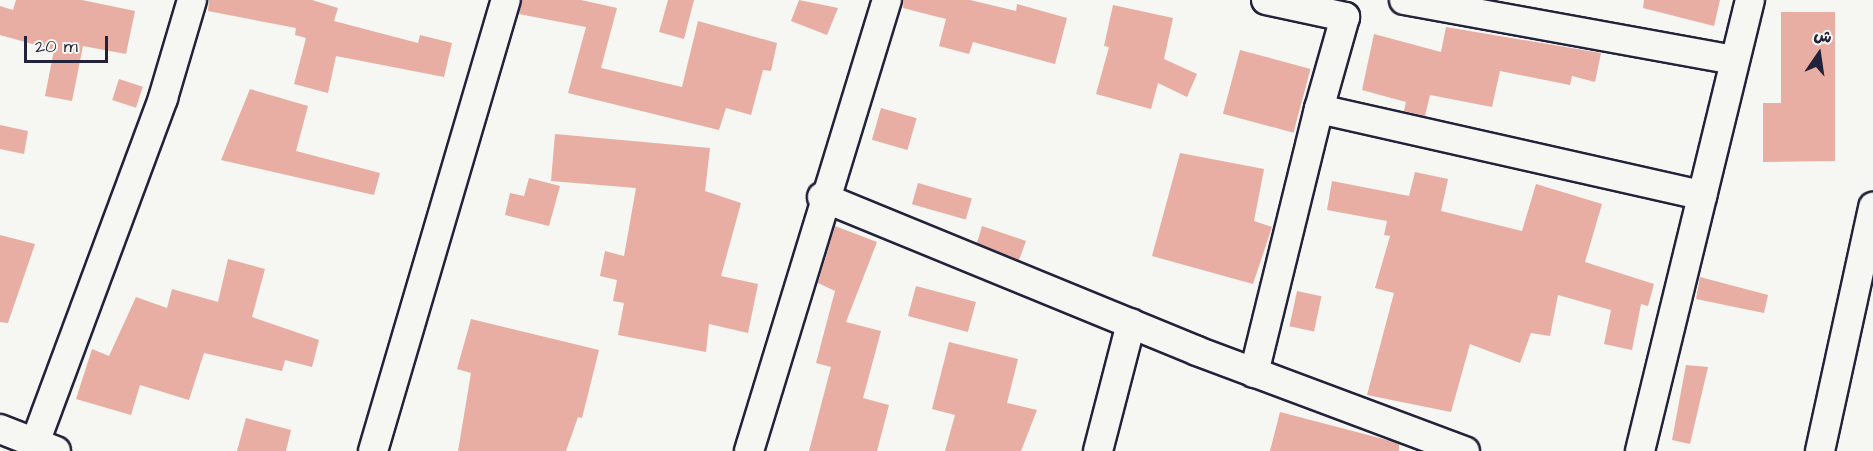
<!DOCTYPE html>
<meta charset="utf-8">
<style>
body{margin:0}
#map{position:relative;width:1873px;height:451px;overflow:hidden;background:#f6f6f2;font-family:"Architects Daughter","Playpen Sans Arabic",sans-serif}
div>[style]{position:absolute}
.building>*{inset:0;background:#e8aea4;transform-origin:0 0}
.roads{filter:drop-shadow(2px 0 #22223b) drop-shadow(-2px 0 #22223b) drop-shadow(0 2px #22223b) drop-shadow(0 -2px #22223b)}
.minor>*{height:28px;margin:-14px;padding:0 14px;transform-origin:14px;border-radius:14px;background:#f6f6f2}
span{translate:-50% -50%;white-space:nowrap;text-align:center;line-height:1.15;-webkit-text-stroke:4.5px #f6f6f2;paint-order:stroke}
.north{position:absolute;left:1789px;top:24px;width:60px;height:60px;-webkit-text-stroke:4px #f6f6f2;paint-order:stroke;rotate:13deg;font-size:16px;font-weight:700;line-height:24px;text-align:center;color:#22223b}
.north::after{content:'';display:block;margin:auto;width:21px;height:27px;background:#22223b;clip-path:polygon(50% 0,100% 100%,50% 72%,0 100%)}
.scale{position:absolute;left:24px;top:36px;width:84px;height:27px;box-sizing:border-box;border:3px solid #22223b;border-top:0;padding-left:8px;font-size:18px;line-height:21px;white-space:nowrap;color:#22223b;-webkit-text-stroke:4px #f6f6f2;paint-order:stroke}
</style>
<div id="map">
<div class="building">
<div style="clip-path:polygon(16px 0,82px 0,135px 11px,126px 54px,83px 46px,72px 101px,45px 96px,54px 50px,0 35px,0 6px,13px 10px)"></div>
<div style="clip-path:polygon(209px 0,312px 0,338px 8px,334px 21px,418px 43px,420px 35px,452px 43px,444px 77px,336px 56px,328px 93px,294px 84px,306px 38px,295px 35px,296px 28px,208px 11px)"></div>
<div style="clip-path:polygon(522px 0,581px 0,617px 8px,601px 68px,682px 87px,698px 21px,777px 43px,771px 71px,763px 70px,751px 115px,726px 108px,719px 130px,568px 93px,586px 27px,519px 14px)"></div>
<div style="clip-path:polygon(668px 0,694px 0,684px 39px,659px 32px)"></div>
<div style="clip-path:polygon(799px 0,838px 8px,827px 35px,791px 21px)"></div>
<div style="clip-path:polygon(904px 0,970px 0,1016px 11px,1017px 4px,1067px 18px,1055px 64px,973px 42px,969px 54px,939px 46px,946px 19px,903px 8px)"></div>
<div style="clip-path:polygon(1644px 0,1720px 0,1714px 26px,1643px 8px)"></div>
<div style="clip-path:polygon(1113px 5px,1173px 18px,1164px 59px,1197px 74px,1187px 97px,1158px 83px,1151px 109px,1096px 94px,1109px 47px,1104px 46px)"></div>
<div style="clip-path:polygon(1781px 12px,1835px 12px,1835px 161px,1763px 162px,1763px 103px,1781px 103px)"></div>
<div style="clip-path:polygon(1446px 27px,1601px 53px,1595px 82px,1572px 76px,1570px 85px,1500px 71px,1492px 107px,1430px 95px,1425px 116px,1404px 111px,1406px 102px,1362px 90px,1374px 34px,1441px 52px)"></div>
<div style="left:1240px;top:50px;width:73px;height:66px;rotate:15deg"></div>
<div style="left:119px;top:79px;width:25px;height:22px;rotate:18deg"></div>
<div style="clip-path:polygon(250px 89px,308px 106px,296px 151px,380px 173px,374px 195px,221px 160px)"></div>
<div style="left:881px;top:108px;width:37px;height:33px;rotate:16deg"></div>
<div style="clip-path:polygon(0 125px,28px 131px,24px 154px,0 149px)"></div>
<div style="clip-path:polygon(555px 134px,710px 148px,705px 191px,741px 203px,721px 276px,758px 284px,748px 333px,709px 324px,706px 352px,618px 335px,624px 303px,613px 301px,617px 280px,600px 276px,605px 251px,624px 256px,636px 188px,551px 181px)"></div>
<div style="clip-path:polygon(1180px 153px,1264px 169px,1254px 221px,1272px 227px,1253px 284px,1152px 256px)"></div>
<div style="clip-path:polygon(1415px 172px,1448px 179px,1441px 211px,1522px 231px,1536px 184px,1602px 204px,1585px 262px,1654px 284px,1648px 306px,1641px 304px,1632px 350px,1604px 344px,1611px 310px,1558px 295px,1550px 336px,1531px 333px,1520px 363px,1470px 344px,1451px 412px,1367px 395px,1394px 293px,1375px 288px,1390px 236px,1384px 235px,1387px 221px,1327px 210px,1332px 181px,1409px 196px)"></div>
<div style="clip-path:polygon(529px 178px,560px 186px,549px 226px,505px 215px,510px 193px,524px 196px)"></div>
<div style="left:918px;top:183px;width:56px;height:22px;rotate:16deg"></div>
<div style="clip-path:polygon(835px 226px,877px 242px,846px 322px,881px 331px,863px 398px,889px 405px,877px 451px,809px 451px,831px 367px,816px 363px,835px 291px,818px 283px)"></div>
<div style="clip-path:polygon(982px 226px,1026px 241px,1019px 260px,977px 243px)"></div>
<div style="clip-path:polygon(0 235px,35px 244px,8px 323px,0 322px)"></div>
<div style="clip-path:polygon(228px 259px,265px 269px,252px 317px,319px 340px,312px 367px,285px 360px,282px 371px,204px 353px,189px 400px,140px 385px,131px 415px,76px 399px,92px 349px,109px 356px,136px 297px,167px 308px,172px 289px,218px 302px)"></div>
<div style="clip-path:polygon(1700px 277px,1768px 295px,1764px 313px,1696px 299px)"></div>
<div style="left:916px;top:286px;width:62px;height:31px;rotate:15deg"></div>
<div style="left:1297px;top:291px;width:25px;height:36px;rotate:12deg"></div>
<div style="clip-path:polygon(471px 319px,599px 350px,582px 418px,578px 417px,566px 451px,458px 451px,471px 373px,457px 369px)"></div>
<div style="clip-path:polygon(949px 342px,1018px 359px,1007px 403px,1037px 410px,1021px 451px,945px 451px,955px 415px,932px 409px)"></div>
<div style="clip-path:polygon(1686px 365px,1708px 367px,1690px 444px,1672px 440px)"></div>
<div style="clip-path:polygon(1280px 412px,1391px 441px,1399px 444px,1399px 451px,1270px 451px)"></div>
<div style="clip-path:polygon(246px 418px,291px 430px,286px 451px,237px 451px)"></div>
</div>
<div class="roads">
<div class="minor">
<div style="left:1266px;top:0;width:81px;rotate:12.1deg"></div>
<div style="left:1345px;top:17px;width:96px;rotate:105.8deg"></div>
<div style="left:1319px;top:109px;width:393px;rotate:12.7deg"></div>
<div style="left:1404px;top:0;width:334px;rotate:10.3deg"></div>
<div style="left:822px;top:197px;width:405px;rotate:22.3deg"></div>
<div style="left:1197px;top:351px;width:286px;rotate:20.5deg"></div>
<div style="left:1254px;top:373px;width:272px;rotate:-76.2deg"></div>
<div style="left:0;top:429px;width:60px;rotate:21.4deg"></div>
<div style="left:36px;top:440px;width:365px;rotate:-69.6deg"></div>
<div style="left:163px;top:98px;width:102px;rotate:-73.5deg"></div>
<div style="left:373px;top:451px;width:470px;rotate:-73.6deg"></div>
<div style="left:749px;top:451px;width:472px;rotate:-73deg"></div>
<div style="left:1098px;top:451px;width:132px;rotate:-75.5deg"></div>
<div style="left:1640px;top:451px;width:464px;rotate:-76.3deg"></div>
<div style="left:1820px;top:451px;width:250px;rotate:-77.7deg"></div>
</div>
</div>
<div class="north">ش</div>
<div class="scale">20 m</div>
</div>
